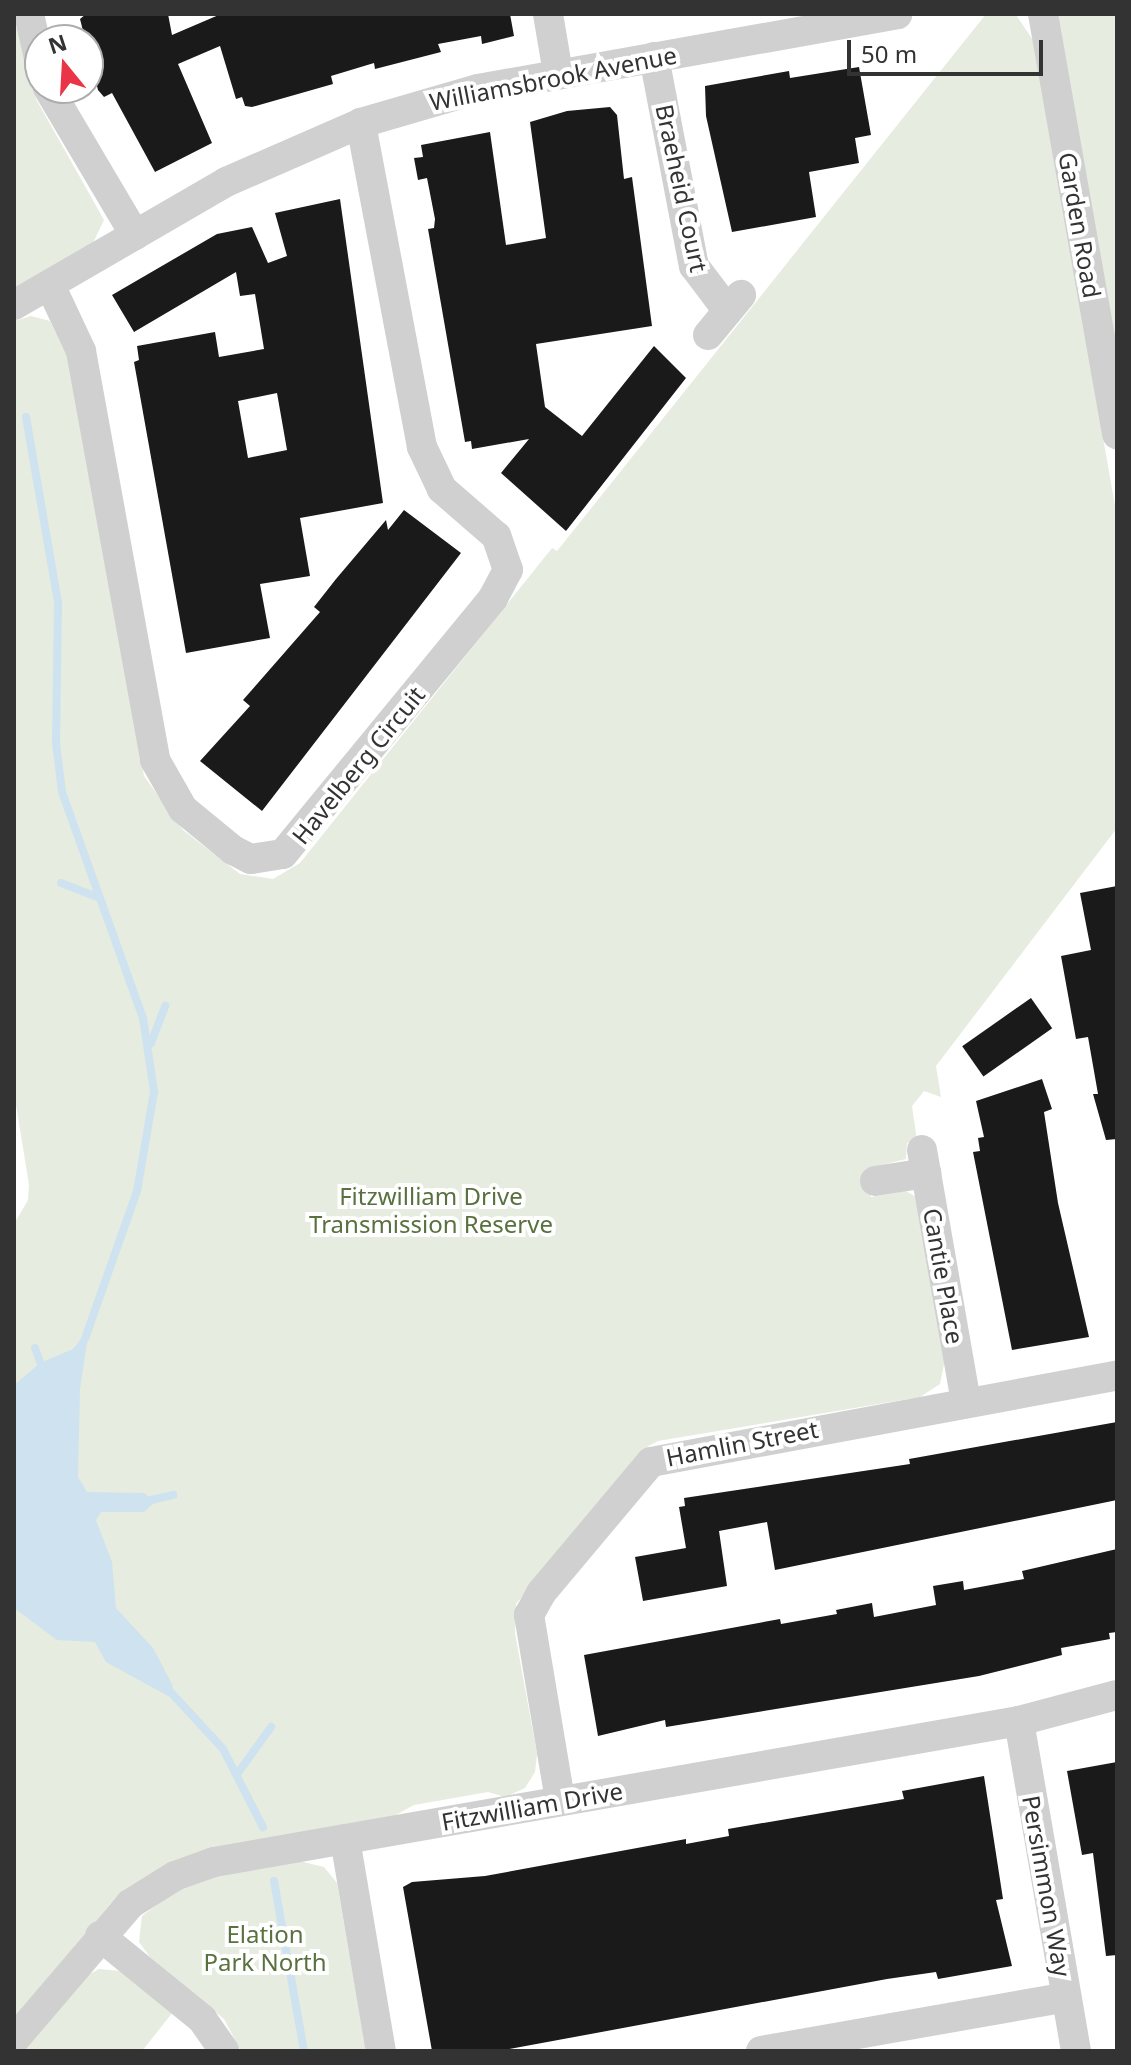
<!DOCTYPE html>
<style>
body{margin:0}
#map{position:relative;width:1131px;height:2065px;overflow:hidden;background:#fff;font-family:"Noto Sans",sans-serif}
div>[style]{position:absolute}
.green>*{inset:0;background:#e6ecdf}
.water>*{inset:0;background:#cee3ef}
.stream>*{height:8px;margin:-4px;padding:0 4px;transform-origin:4px;border-radius:4px;background:#cee3ef}
.building>*{inset:0;background:#1a1a1a;transform-origin:0 0}
.minor>*{height:30px;margin:-15px;padding:0 15px;transform-origin:15px;border-radius:15px;background:#d0d0d0}
span{translate:-50% -50%;white-space:nowrap;text-align:center;line-height:1.15;-webkit-text-stroke:8px #fff;paint-order:stroke}
.street-label{font-size:24px;color:#333}
.park-label{font-size:24px;color:#58713e}
.frame{position:absolute;inset:0;border:16px solid #333;pointer-events:none}
.north{position:absolute;left:24px;top:24px;width:80px;height:80px;box-sizing:border-box;background:#fff;border:2px solid #adadad;border-radius:50%;rotate:342deg;font-size:22px;font-weight:700;line-height:32px;text-align:center;color:#333}
.north::after{content:'';display:block;margin:auto;width:28px;height:36px;background:#ea3548;clip-path:polygon(50% 0,100% 100%,50% 72%,0 100%)}
.scale{position:absolute;left:847px;top:40px;width:196px;height:36px;box-sizing:border-box;border:4px solid #333;border-top:0;padding-left:10px;font-size:24px;line-height:28px;white-space:nowrap;color:#333;-webkit-text-stroke:6px #fff;paint-order:stroke}
</style>
<div id="map">
<div class="green">
<div style="clip-path:polygon(986px 14px,1016px 15px,1033px 40px,1117px 517px,1117px 828px,936px 1066px,941px 1097px,924px 1091px,912px 1106px,917px 1141px,907px 1143px,906px 1159px,865px 1169px,871px 1197px,906px 1191px,916px 1197px,945px 1359px,940px 1384px,920px 1397px,658px 1441px,643px 1449px,516px 1604px,515px 1633px,537px 1754px,535px 1772px,525px 1788px,505px 1797px,488px 1792px,414px 1805px,392px 1817px,176px 1860px,110px 1904px,14px 2020px,14px 1224px,28px 1200px,29px 1185px,14px 1092px,14px 321px,31px 316px,50px 321px,69px 359px,144px 776px,183px 830px,240px 874px,273px 879px,300px 863px,552px 548px,557px 551px)"></div>
<div style="clip-path:polygon(1057px 14px,1117px 14px,1117px 355px)"></div>
<div style="clip-path:polygon(14px 17px,36px 99px,104px 220px,92px 245px,14px 288px)"></div>
<div style="clip-path:polygon(299px 1861px,324px 1867px,337px 1883px,366px 2051px,241px 2051px,224px 2019px,150px 1957px,139px 1942px,142px 1916px,172px 1893px,221px 1875px)"></div>
<div style="clip-path:polygon(99px 1969px,120px 1971px,173px 2012px,142px 2051px,23px 2051px,86px 1976px)"></div>
</div>
<div class="water">
<div style="clip-path:polygon(89px 1329px,80px 1389px,78px 1477px,87px 1492px,144px 1493px,155px 1502px,144px 1512px,101px 1512px,96px 1520px,112px 1562px,116px 1608px,153px 1648px,173px 1686px,168px 1696px,106px 1662px,95px 1642px,57px 1640px,14px 1608px,14px 1385px,40px 1363px,73px 1349px)"></div>
</div>
<div class="stream">
<div style="left:26px;top:417px;width:188px;rotate:80.2deg"></div>
<div style="left:58px;top:602px;width:141px;rotate:90.8deg"></div>
<div style="left:56px;top:743px;width:49px;rotate:83deg"></div>
<div style="left:62px;top:792px;width:240px;rotate:70.3deg"></div>
<div style="left:143px;top:1018px;width:75px;rotate:81.5deg"></div>
<div style="left:154px;top:1092px;width:100px;rotate:99.7deg"></div>
<div style="left:137px;top:1191px;width:157px;rotate:109.4deg"></div>
<div style="left:61px;top:883px;width:39px;rotate:21deg"></div>
<div style="left:151px;top:1043px;width:40px;rotate:-69deg"></div>
<div style="left:35px;top:1348px;width:27px;rotate:70deg"></div>
<div style="left:147px;top:1501px;width:27px;rotate:-13deg"></div>
<div style="left:166px;top:1687px;width:84px;rotate:47.4deg"></div>
<div style="left:223px;top:1749px;width:88px;rotate:62.9deg"></div>
<div style="left:238px;top:1773px;width:57px;rotate:-54.3deg"></div>
<div style="left:274px;top:1881px;width:173px;rotate:80deg"></div>
</div>
<div class="building">
<div style="clip-path:polygon(86px 14px,168px 14px,172px 35px,221px 14px,510px 14px,514px 36px,482px 44px,481px 36px,438px 44px,441px 52px,375px 69px,374px 63px,331px 76px,333px 84px,252px 107px,245px 106px,242px 97px,236px 99px,220px 46px,178px 64px,212px 143px,155px 172px,112px 93px,104px 97px,98px 90px,80px 19px)"></div>
<div style="clip-path:polygon(859px 67px,871px 135px,855px 138px,859px 163px,809px 172px,816px 217px,732px 232px,706px 116px,705px 86px,789px 71px,790px 78px)"></div>
<div style="clip-path:polygon(610px 107px,617px 115px,624px 179px,632px 177px,652px 326px,536px 344px,545px 407px,582px 436px,654px 346px,686px 378px,566px 531px,501px 473px,529px 439px,472px 449px,471px 441px,465px 442px,428px 229px,434px 228px,435px 219px,427px 178px,418px 180px,414px 158px,423px 157px,421px 145px,490px 132px,506px 245px,546px 238px,530px 122px,567px 111px)"></div>
<div style="clip-path:polygon(evenodd,340px 199px,383px 503px,300px 518px,310px 576px,260px 584px,270px 638px,186px 653px,134px 362px,139px 360px,137px 346px,215px 332px,219px 357px,264px 349px,255px 294px,240px 296px,236px 272px,134px 332px,112px 295px,217px 234px,252px 227px,268px 263px,287px 256px,275px 213px,340px 199px,277px 393px,287px 450px,248px 458px,238px 401px,277px 393px)"></div>
<div style="clip-path:polygon(404px 510px,461px 553px,262px 811px,200px 761px,250px 706px,243px 700px,320px 612px,314px 607px,336px 579px,386px 520px,388px 530px)"></div>
<div style="clip-path:polygon(1117px 886px,1117px 1139px,1106px 1140px,1093px 1094px,1098px 1094px,1088px 1037px,1076px 1039px,1061px 956px,1091px 950px,1080px 893px)"></div>
<div style="left:1031px;top:998px;width:37px;height:84px;rotate:55deg"></div>
<div style="clip-path:polygon(1042px 1079px,1052px 1109px,1044px 1112px,1058px 1203px,1089px 1337px,1012px 1350px,973px 1152px,980px 1151px,978px 1138px,984px 1137px,976px 1101px)"></div>
<div style="clip-path:polygon(1117px 1422px,1117px 1500px,775px 1570px,767px 1522px,719px 1531px,727px 1586px,643px 1601px,635px 1557px,686px 1548px,679px 1507px,685px 1506px,684px 1498px,910px 1464px,909px 1459px)"></div>
<div style="clip-path:polygon(1117px 1549px,1117px 1632px,1109px 1633px,1110px 1639px,1061px 1648px,1062px 1655px,979px 1676px,666px 1727px,665px 1720px,598px 1736px,584px 1655px,780px 1619px,781px 1624px,837px 1614px,836px 1610px,872px 1603px,874px 1617px,936px 1605px,933px 1586px,963px 1581px,964px 1590px,1024px 1579px,1022px 1571px)"></div>
<div style="clip-path:polygon(1117px 1762px,1117px 1955px,1106px 1956px,1093px 1853px,1082px 1855px,1067px 1771px)"></div>
<div style="clip-path:polygon(984px 1776px,1003px 1899px,996px 1900px,1012px 1966px,938px 1979px,936px 1972px,887px 1979px,499px 2051px,432px 2051px,403px 1887px,412px 1882px,485px 1876px,686px 1839px,686px 1844px,729px 1836px,728px 1829px,904px 1799px,902px 1791px)"></div>
</div>
<div class="minor">
<div style="left:29px;top:14px;width:50px;rotate:77.3deg"></div>
<div style="left:548px;top:14px;width:60px;rotate:80.4deg"></div>
<div style="left:1043px;top:14px;width:427px;rotate:80deg"></div>
<div style="left:654px;top:57px;width:213px;rotate:79.2deg"></div>
<div style="left:694px;top:266px;width:56px;rotate:52.9deg"></div>
<div style="left:48px;top:88px;width:171px;rotate:59.4deg"></div>
<div style="left:50px;top:285px;width:73px;rotate:64.8deg"></div>
<div style="left:81px;top:351px;width:416px;rotate:79.7deg"></div>
<div style="left:155px;top:760px;width:56px;rotate:60.3deg"></div>
<div style="left:183px;top:809px;width:65px;rotate:39.4deg"></div>
<div style="left:233px;top:850px;width:20px;rotate:27deg"></div>
<div style="left:251px;top:859px;width:32px;rotate:-9deg"></div>
<div style="left:283px;top:854px;width:331px;rotate:-50.6deg"></div>
<div style="left:493px;top:598px;width:32px;rotate:-62deg"></div>
<div style="left:508px;top:570px;width:36px;rotate:-109deg"></div>
<div style="left:496px;top:536px;width:72px;rotate:-139deg"></div>
<div style="left:442px;top:489px;width:47px;rotate:-115.5deg"></div>
<div style="left:422px;top:447px;width:330px;rotate:-100.7deg"></div>
<div style="left:14px;top:305px;width:245px;rotate:-30.1deg"></div>
<div style="left:226px;top:182px;width:147px;rotate:-23.6deg"></div>
<div style="left:361px;top:123px;width:122px;rotate:-16.2deg"></div>
<div style="left:478px;top:89px;width:426px;rotate:-10.1deg"></div>
<div style="left:708px;top:335px;width:52px;rotate:-50.5deg"></div>
<div style="left:922px;top:1150px;width:256px;rotate:80.1deg"></div>
<div style="left:875px;top:1181px;width:52px;rotate:-8.9deg"></div>
<div style="left:1019px;top:1721px;width:335px;rotate:80.2deg"></div>
<div style="left:560px;top:1800px;width:188px;rotate:-99.5deg"></div>
<div style="left:529px;top:1615px;width:25px;rotate:-61deg"></div>
<div style="left:541px;top:1593px;width:171px;rotate:-50deg"></div>
<div style="left:651px;top:1462px;width:474px;rotate:-10.5deg"></div>
<div style="left:345px;top:1839px;width:215px;rotate:80.4deg"></div>
<div style="left:100px;top:1936px;width:132px;rotate:39.1deg"></div>
<div style="left:202px;top:2019px;width:39px;rotate:55deg"></div>
<div style="left:14px;top:2040px;width:179px;rotate:-49.5deg"></div>
<div style="left:130px;top:1904px;width:53px;rotate:-31.9deg"></div>
<div style="left:175px;top:1876px;width:41px;rotate:-19.7deg"></div>
<div style="left:214px;top:1862px;width:817px;rotate:-9.93deg"></div>
<div style="left:1019px;top:1721px;width:101px;rotate:-14.9deg"></div>
<div style="left:761px;top:2051px;width:310px;rotate:-10deg"></div>
</div>
<div class="street-label">
<span style="left:553px;top:78px;rotate:-11deg">Williamsbrook Avenue</span>
<span style="left:682px;top:188px;rotate:78deg">Braeheid Court</span>
<span style="left:1080px;top:225px;rotate:80deg">Garden Road</span>
<span style="left:358px;top:765px;rotate:-51deg">Havelberg Circuit</span>
<span style="left:944px;top:1276px;rotate:80deg">Cantie Place</span>
<span style="left:742px;top:1443px;rotate:-11deg">Hamlin Street</span>
<span style="left:532px;top:1806px;rotate:-10deg">Fitzwilliam Drive</span>
<span style="left:1047px;top:1886px;rotate:80deg">Persimmon Way</span>
</div>
<div class="park-label">
<span style="left:431px;top:1210px">Fitzwilliam Drive<br>Transmission Reserve</span>
<span style="left:265px;top:1948px">Elation<br>Park North</span>
</div>
<div class="frame"></div>
<div class="north">N</div>
<div class="scale">50 m</div>
</div>
